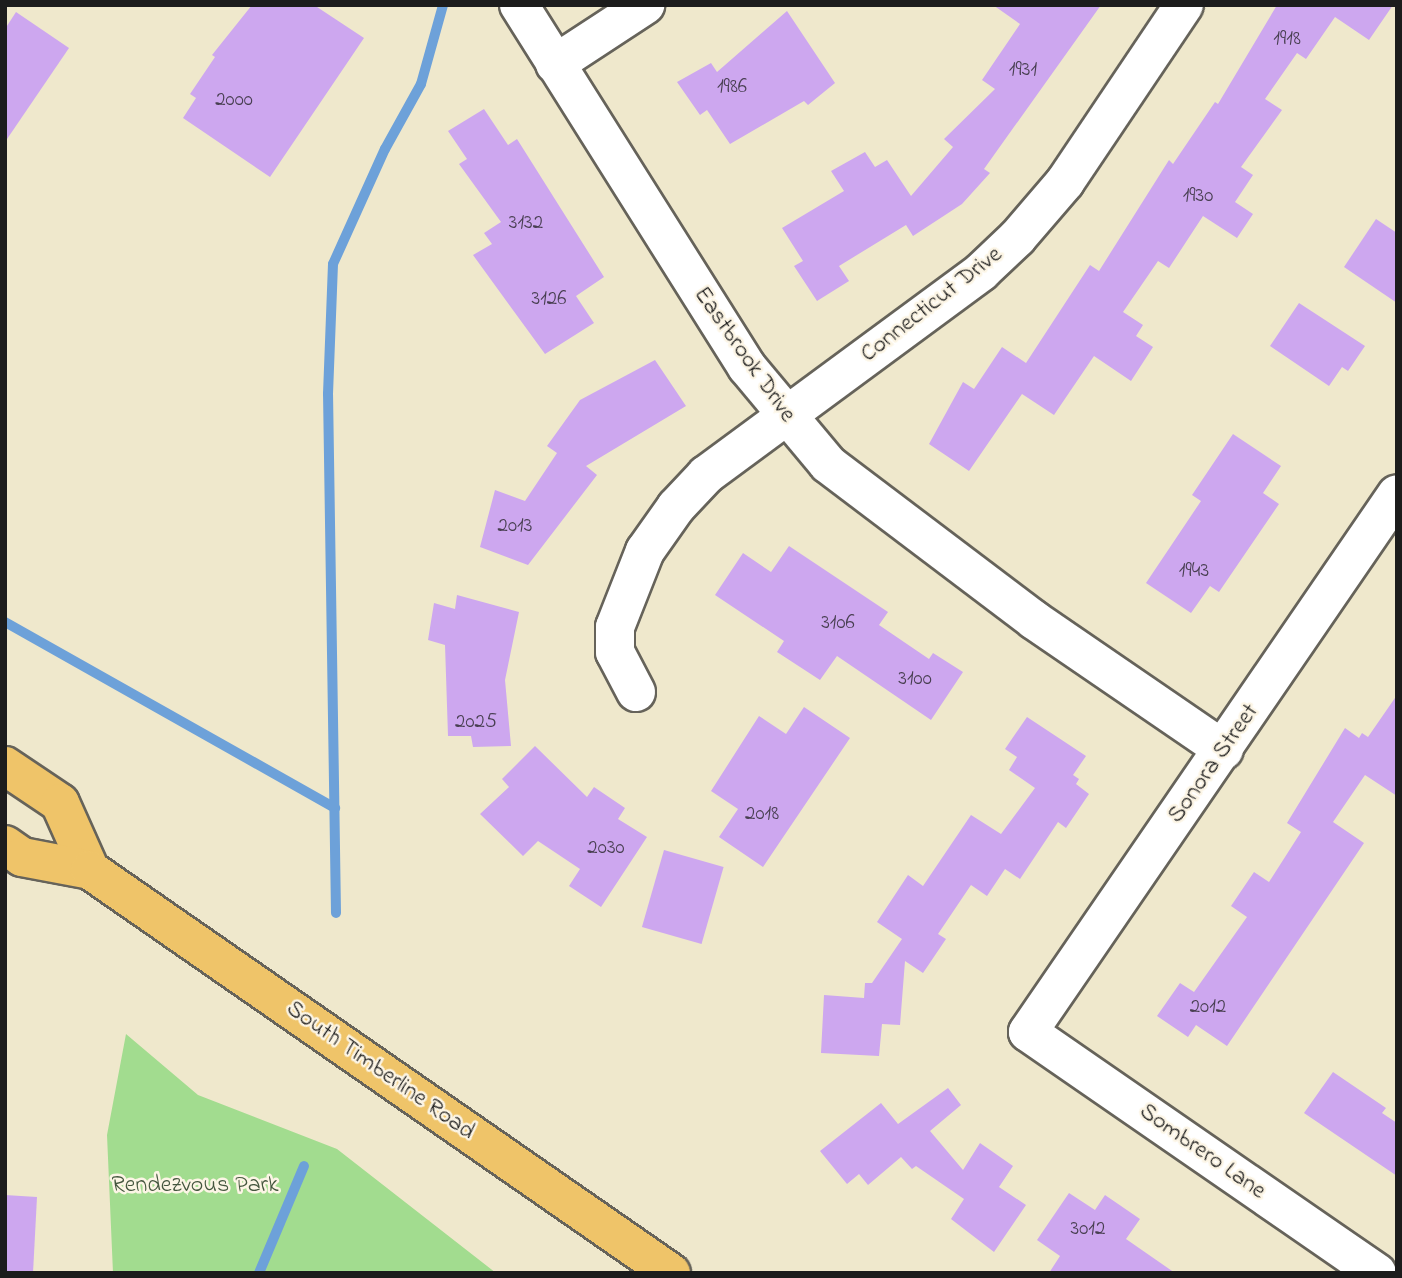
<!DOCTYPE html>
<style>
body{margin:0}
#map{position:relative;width:1402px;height:1278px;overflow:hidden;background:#efe8cc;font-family:"Indie Flower",sans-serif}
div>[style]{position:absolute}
.green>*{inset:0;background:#a2dc8f}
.stream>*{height:10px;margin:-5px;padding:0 5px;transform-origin:5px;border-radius:5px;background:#6da1d9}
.building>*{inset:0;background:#cda7ef;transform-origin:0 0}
.roads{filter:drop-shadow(2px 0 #66635a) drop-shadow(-2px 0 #66635a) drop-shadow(0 2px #66635a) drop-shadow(0 -2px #66635a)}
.minor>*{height:38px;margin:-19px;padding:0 19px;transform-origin:19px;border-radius:19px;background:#fff}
.major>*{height:38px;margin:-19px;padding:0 19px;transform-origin:19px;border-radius:19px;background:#efc469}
span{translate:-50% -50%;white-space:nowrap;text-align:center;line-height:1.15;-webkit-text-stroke:5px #fcf5e5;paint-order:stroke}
.number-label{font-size:21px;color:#483f51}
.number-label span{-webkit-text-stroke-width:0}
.street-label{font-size:24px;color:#1c1c1c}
.park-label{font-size:24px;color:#44563e}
.frame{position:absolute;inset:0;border:7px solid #1c1c1c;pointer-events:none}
</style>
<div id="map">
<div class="green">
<div style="clip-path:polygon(126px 1034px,198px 1095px,337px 1149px,496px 1273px,113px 1273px,107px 1135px)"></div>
</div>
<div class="stream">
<div style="left:5px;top:622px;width:379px;rotate:29.4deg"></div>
<div style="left:336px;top:913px;width:519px;rotate:-90.88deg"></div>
<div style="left:328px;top:394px;width:130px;rotate:-87.8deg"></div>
<div style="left:333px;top:264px;width:126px;rotate:-65.7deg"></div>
<div style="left:385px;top:149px;width:74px;rotate:-61deg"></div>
<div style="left:421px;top:84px;width:82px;rotate:-74.4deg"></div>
<div style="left:259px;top:1273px;width:116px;rotate:-67.2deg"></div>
</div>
<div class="building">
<div style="clip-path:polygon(252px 5px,314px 5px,364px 38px,270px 177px,183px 118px,196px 98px,190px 94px,215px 57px,212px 55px)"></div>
<div style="clip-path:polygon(993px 5px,1101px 5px,984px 169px,990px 173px,962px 204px,913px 236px,906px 225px,839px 266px,849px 281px,817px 301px,794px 266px,803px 261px,782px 228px,844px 191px,831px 171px,865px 152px,875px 167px,887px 160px,911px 196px,953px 147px,944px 139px,995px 89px,982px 80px,1020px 24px)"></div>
<div style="clip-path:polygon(1277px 5px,1393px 5px,1369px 40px,1335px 17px,1306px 59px,1297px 53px,1265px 99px,1282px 110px,1241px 167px,1253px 175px,1235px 202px,1253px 214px,1237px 238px,1203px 216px,1169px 268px,1158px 261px,1123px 312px,1143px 325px,1136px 336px,1153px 347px,1131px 381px,1094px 356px,1054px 415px,1022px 394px,969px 471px,929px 444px,963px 382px,974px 389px,1002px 347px,1026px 363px,1090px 265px,1099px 271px,1169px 160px,1173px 164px,1215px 102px,1218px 104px)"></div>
<div style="clip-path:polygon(787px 11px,835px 83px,808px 105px,804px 101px,730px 144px,707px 110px,700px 115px,677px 82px,711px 63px,717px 72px)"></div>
<div style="clip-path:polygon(16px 12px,69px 48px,5px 142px,5px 29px)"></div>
<div style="clip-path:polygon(484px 109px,508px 145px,517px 139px,604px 277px,576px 296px,594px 323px,545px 354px,473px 255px,492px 244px,484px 233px,501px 222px,459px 164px,467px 159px,448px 131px)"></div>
<div style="clip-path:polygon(1376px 219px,1397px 233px,1397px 303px,1344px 267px)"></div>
<div style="clip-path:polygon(1299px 303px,1365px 346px,1348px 371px,1342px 367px,1329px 386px,1270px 346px)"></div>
<div style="clip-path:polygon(655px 360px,686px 406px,586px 466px,597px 475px,528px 565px,480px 547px,495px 490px,525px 501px,557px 453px,547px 446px,580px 400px)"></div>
<div style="clip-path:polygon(1233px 434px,1281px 466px,1263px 493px,1279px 504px,1219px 592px,1210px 586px,1191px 613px,1146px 583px,1201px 501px,1192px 495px)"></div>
<div style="clip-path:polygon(789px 546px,888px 612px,879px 625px,929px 659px,933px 653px,963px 672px,931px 720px,837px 656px,820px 680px,777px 652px,784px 641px,715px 595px,743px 553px,771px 572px)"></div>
<div style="clip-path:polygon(457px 595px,519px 612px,505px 680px,511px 746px,473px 747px,471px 736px,448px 736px,445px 645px,428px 640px,434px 603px,455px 609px)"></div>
<div style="clip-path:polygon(1397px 695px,1397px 796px,1365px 775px,1333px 822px,1364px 843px,1227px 1046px,1196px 1025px,1188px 1037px,1157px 1016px,1180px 983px,1194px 992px,1247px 917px,1231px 906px,1254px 872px,1269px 882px,1301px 832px,1287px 823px,1345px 728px,1359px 738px,1362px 733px,1368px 737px)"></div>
<div style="clip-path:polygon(804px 707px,850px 738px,763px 867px,719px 837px,738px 809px,711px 791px,759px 716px,786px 734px)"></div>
<div style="clip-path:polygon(1027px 717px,1086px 756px,1073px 775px,1079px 779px,1076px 784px,1089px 794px,1066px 828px,1058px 822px,1020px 879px,1005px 869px,987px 896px,971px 885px,938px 934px,946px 939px,923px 973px,905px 961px,900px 1025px,882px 1024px,879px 1056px,821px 1053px,824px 995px,864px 998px,865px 983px,872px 983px,902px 939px,877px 922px,908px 875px,923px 886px,971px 815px,1001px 834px,1035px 788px,1009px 770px,1017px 757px,1005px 749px)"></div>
<div style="clip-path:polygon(535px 746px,587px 797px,594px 787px,625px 808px,618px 819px,647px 837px,601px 907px,569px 886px,580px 869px,538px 841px,523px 856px,480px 814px,509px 787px,502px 779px)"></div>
<div style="left:664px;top:850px;width:62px;height:80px;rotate:16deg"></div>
<div style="clip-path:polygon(1333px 1072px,1386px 1108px,1382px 1113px,1397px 1123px,1397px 1176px,1304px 1113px)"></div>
<div style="clip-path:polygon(948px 1088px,961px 1105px,930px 1131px,963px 1170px,980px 1143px,1013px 1166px,999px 1187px,1026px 1205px,994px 1252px,951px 1219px,964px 1199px,916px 1166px,912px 1169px,901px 1157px,868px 1185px,859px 1174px,847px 1184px,820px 1151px,881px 1103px,898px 1124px)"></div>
<div style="clip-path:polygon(1069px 1193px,1095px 1210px,1105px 1195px,1140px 1219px,1126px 1239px,1175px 1273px,1049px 1273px,1060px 1256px,1037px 1240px)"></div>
<div style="clip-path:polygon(5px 1195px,37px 1197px,33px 1273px,5px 1273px)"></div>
</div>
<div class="roads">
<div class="minor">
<div style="left:519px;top:5px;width:428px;rotate:57.8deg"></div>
<div style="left:747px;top:367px;width:126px;rotate:50.1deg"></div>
<div style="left:828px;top:464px;width:258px;rotate:37.1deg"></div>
<div style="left:1034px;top:620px;width:230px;rotate:34.4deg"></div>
<div style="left:555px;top:64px;width:108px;rotate:-33.2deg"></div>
<div style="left:636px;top:692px;width:45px;rotate:-117.7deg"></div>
<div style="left:615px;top:652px;width:25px;rotate:-90deg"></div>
<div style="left:615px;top:627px;width:82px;rotate:-68.5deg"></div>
<div style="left:645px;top:551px;width:54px;rotate:-54.8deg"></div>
<div style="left:676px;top:507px;width:44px;rotate:-46.8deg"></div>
<div style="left:706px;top:475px;width:342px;rotate:-36.4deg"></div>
<div style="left:981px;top:272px;width:50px;rotate:-43.4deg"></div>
<div style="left:1017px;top:238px;width:74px;rotate:-49.4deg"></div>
<div style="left:1065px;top:182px;width:213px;rotate:-56.1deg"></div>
<div style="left:1377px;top:1273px;width:424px;rotate:-145.4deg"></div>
<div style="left:1028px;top:1032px;width:652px;rotate:-55.55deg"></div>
</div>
<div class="major">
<div style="left:5px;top:766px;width:66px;rotate:33.9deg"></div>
<div style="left:60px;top:803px;width:73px;rotate:65.9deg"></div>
<div style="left:5px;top:845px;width:21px;rotate:35deg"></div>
<div style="left:22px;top:857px;width:69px;rotate:10.8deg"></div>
<div style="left:90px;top:870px;width:707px;rotate:34.75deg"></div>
</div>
</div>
<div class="number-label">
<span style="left:1287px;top:39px">1918</span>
<span style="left:1023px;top:70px">1931</span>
<span style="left:732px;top:87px">1986</span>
<span style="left:234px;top:100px">2000</span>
<span style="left:1198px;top:196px">1930</span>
<span style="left:526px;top:223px">3132</span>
<span style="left:549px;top:299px">3126</span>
<span style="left:515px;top:526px">2013</span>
<span style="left:1194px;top:571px">1943</span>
<span style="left:838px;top:623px">3106</span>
<span style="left:915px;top:679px">3100</span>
<span style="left:476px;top:722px">2025</span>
<span style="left:762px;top:814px">2018</span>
<span style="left:606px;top:848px">2030</span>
<span style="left:1208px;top:1007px">2012</span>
<span style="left:1088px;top:1229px">3012</span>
</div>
<div class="street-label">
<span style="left:932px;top:305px;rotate:-38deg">Connecticut Drive</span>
<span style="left:744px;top:355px;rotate:55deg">Eastbrook Drive</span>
<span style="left:1214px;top:764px;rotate:-55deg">Sonora Street</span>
<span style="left:380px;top:1071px;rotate:35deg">South Timberline Road</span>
<span style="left:1202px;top:1152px;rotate:35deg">Sombrero Lane</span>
</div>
<div class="park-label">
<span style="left:195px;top:1186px">Rendezvous Park</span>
</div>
<div class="frame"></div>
</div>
